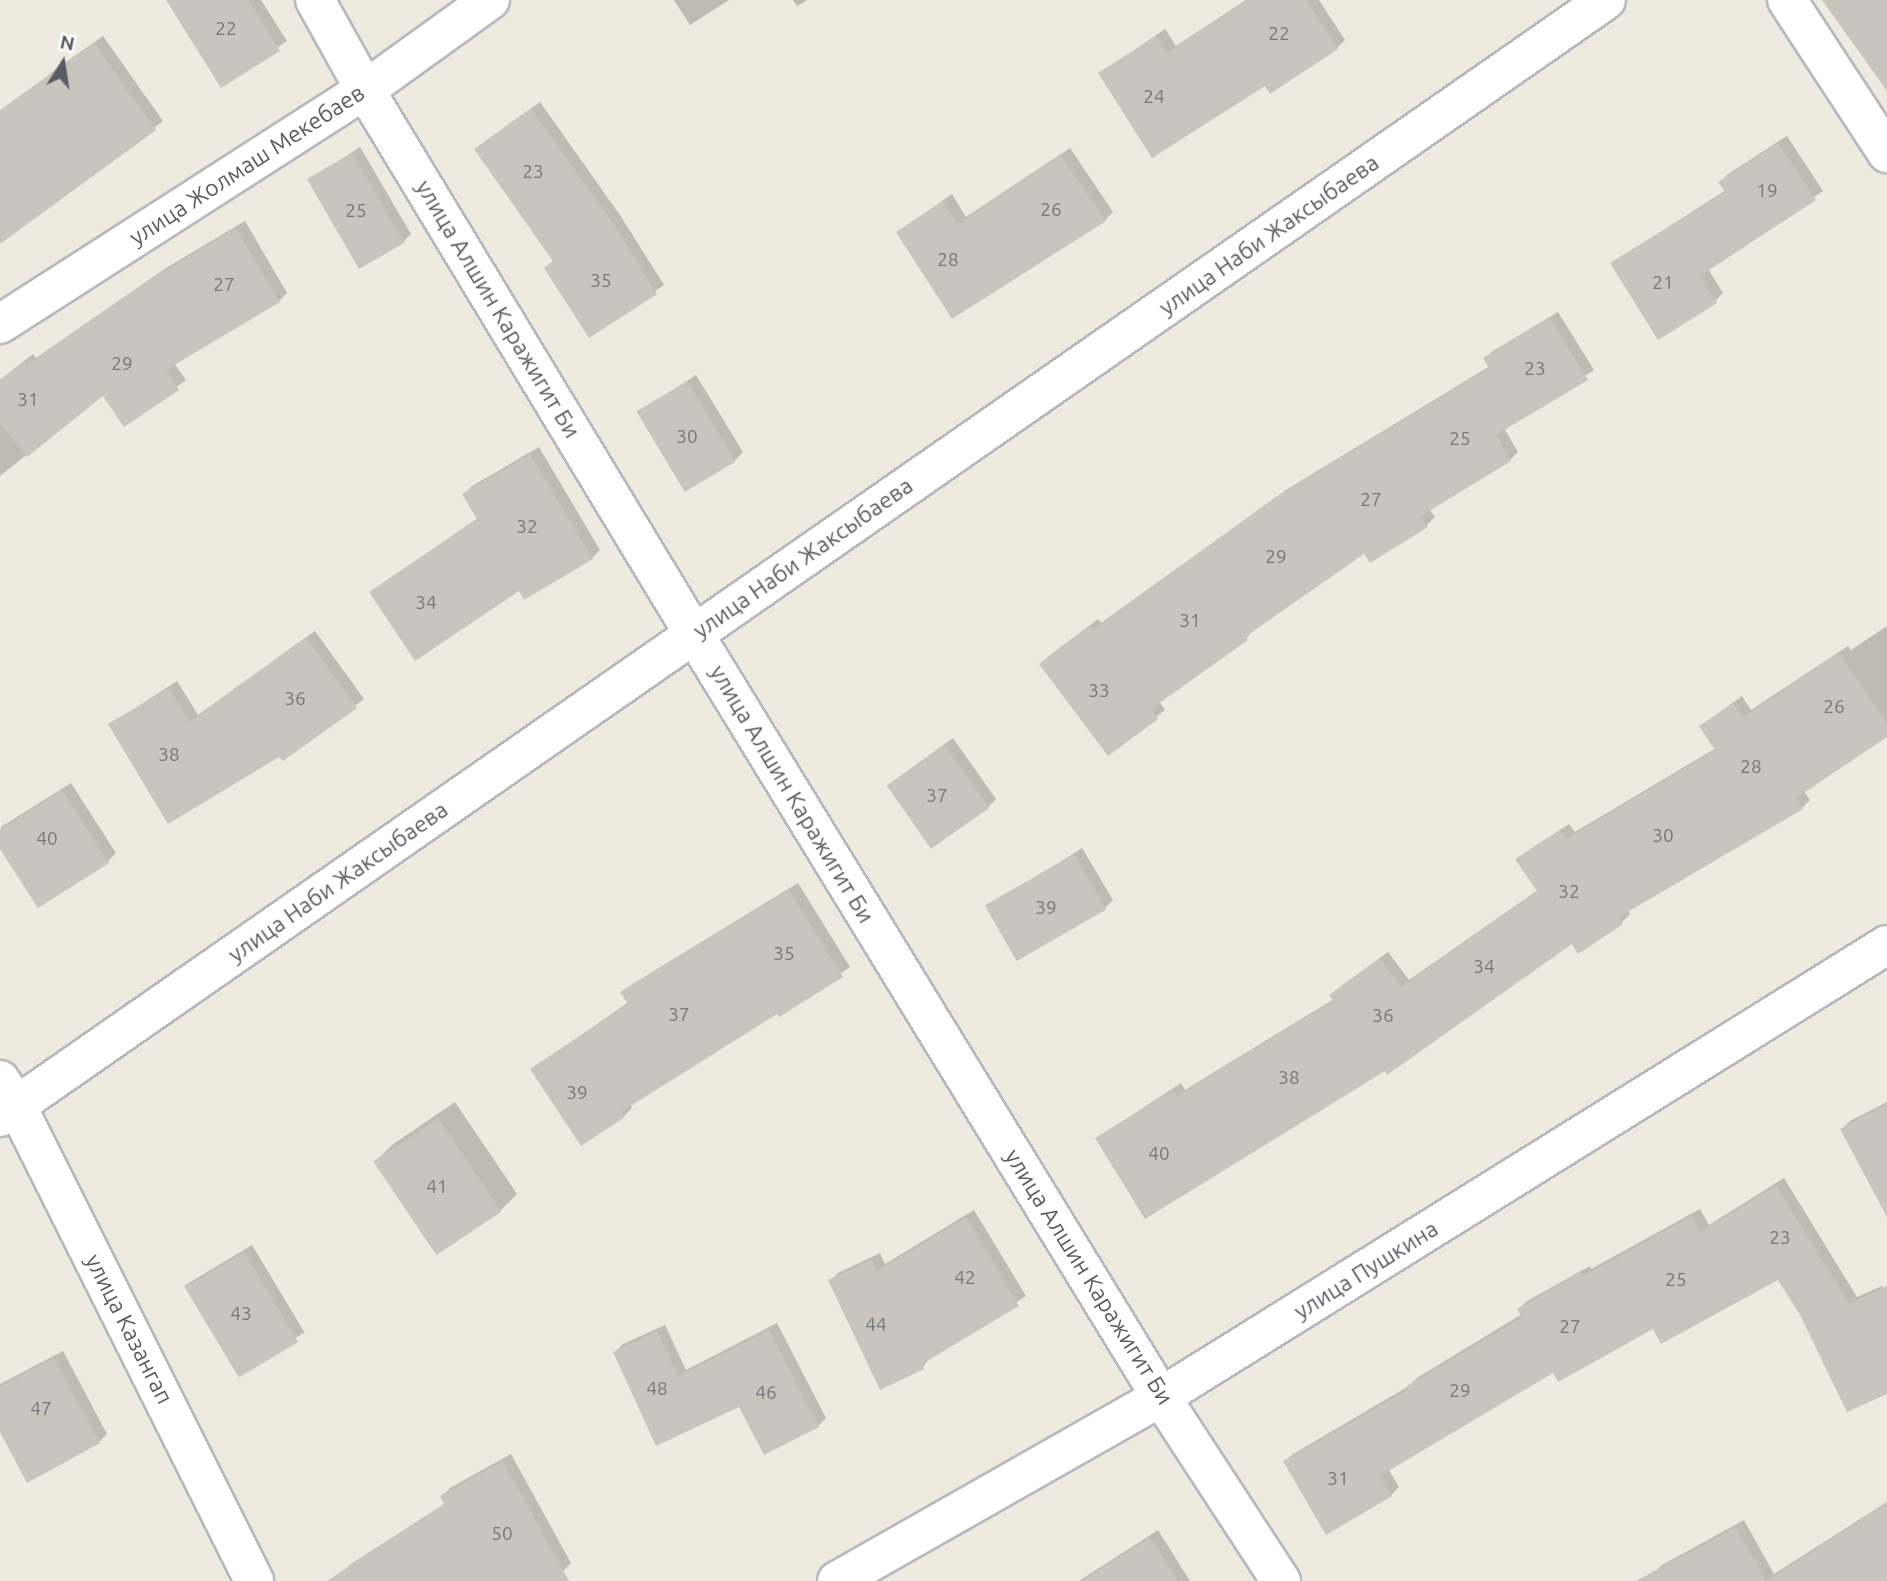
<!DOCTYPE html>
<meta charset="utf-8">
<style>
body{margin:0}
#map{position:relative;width:1887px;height:1581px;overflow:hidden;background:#eeeae0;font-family:Ubuntu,sans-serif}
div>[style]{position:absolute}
.shadow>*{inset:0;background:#0003;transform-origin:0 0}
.building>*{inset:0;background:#c9c4bd;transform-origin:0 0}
.roads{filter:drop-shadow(2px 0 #b6b9be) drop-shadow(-2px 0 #b6b9be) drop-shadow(0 2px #b6b9be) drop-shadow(0 -2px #b6b9be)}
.minor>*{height:38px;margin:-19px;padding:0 19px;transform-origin:19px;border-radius:19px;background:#fff}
span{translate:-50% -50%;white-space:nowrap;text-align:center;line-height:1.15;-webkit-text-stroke:7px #fff;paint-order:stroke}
.number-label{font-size:19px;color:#75777a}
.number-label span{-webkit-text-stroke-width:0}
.street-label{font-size:23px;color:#595d63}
.north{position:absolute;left:28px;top:28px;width:70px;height:70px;-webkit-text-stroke:5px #fff;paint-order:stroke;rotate:12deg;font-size:19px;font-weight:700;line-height:28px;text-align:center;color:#595d63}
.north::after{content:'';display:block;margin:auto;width:24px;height:32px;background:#595d63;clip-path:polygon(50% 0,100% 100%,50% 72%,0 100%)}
</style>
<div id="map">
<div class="shadow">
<div style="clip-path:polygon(181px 0,261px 0,287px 41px,222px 85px)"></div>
<div style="clip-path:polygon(674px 0,729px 0,690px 25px)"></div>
<div style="clip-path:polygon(793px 0,807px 0,797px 6px)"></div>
<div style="clip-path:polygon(1246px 0,1319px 0,1345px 40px,1337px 48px,1265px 84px,1101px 73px,1165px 29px,1176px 46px)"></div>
<div style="clip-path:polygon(103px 36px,163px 121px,0 242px,0 119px,52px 72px)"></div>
<div style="clip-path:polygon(540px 102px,620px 215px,664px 285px,589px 335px,546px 268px,554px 260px,484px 142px)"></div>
<div style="clip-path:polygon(1787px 136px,1823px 191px,1708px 269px,1723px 293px,1715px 301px,1612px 263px,1726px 190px,1720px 182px,1728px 174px)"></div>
<div style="clip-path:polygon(360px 147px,411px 234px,403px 242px,310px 180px)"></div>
<div style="clip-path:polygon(1070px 148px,1113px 212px,1105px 220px,898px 232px,952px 194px,966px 217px)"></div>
<div style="clip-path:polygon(245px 221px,287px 293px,279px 301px,174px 363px,186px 380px,125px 425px,103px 393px,0 476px,0 380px,33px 354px,36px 358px,166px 268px)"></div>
<div style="clip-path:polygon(1558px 312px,1594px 370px,1504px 428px,1518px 452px,1510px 460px,1429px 509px,1435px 517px,1427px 525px,1364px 551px,1253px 629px,1246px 639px,1159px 701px,1165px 710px,1109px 753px,1041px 664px,1049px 656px,1098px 619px,1101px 623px,1286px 490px,1490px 366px,1485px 358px,1493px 351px)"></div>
<div style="clip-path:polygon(696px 375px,743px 452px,735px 460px,639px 413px)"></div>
<div style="clip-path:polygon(539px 447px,600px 550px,592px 558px,371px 592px,478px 518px,464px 494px,472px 486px)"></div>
<div style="clip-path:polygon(1887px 626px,1887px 735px,1804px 791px,1810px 800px,1802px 808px,1627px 910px,1630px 914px,1622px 922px,1579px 951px,1572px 942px,1385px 1069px,1097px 1138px,1181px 1083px,1185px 1090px,1334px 999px,1340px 987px,1388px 952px,1409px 980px,1538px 890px,1518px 860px,1526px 852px,1569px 824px,1575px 832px,1716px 748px,1701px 726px,1742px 696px,1751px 710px,1848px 646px,1851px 650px)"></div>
<div style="clip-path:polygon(315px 631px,364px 699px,283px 759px,280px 754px,111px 724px,177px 681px,198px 715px)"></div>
<div style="clip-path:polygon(953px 738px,996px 799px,988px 807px,888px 785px)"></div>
<div style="clip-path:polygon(71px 783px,116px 853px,108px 861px,0 846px,1px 827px)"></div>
<div style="clip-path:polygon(1082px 848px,1113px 900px,1105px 908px,988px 908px)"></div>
<div style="clip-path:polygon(798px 883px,850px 967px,780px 1015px,777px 1011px,630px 1104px,632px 1108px,624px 1116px,581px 1144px,532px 1069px,629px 1002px,623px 993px,631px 985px)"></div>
<div style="clip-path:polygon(455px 1102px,517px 1194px,500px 1211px,438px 1253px,376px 1161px,392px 1145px)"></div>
<div style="clip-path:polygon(1887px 1102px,1887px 1214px,1842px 1129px,1850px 1121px)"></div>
<div style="clip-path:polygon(1784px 1178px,1857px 1297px,1882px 1286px,1887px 1297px,1887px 1392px,1802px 1315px,1779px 1278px,1654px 1326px,1554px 1371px,1389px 1470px,1399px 1487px,1391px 1495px,1285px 1461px,1293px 1454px,1409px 1386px,1417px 1378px,1522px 1314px,1519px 1309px,1527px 1301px,1590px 1266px,1591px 1269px,1700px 1209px,1709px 1225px)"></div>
<div style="clip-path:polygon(974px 1210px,1026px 1296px,930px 1358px,923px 1367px,830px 1281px,838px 1273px,880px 1253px,885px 1264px)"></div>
<div style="left:252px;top:1245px;width:102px;height:79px;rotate:59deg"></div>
<div style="clip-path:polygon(777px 1323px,826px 1418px,818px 1426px,740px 1405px,615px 1352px,623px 1344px,665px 1325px,686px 1370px)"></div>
<div style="clip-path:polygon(63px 1351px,107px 1434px,99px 1442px,0 1429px,0 1384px)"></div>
<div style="clip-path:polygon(511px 1454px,571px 1563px,563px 1571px,545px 1581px,349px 1581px,343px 1572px,351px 1564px,446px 1503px,442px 1496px,450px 1488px)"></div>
<div style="clip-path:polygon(1887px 1502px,1887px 1581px,1658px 1581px,1654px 1573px,1662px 1565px,1744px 1520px,1774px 1574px)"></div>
<div style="clip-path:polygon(1158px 1530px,1190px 1581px,1079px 1581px)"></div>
</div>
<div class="building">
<div style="clip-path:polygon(166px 0,248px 0,280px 51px,221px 88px)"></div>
<div style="clip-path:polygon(1248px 0,1306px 0,1338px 49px,1270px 94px,1265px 86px,1152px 158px,1098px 73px,1156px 36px,1167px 53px)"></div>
<div style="clip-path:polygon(1822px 0,1887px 0,1887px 91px)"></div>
<div style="clip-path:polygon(94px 43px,156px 130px,0 244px,0 110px)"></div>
<div style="clip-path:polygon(531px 109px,613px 223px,657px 294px,589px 338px,544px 268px,553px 261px,474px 149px)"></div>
<div style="clip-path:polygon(1778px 143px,1816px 200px,1700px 276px,1717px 303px,1658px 340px,1610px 263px,1725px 192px,1718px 182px)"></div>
<div style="left:352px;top:153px;width:104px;height:52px;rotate:60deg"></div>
<div style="clip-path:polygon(1061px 155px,1106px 221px,952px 319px,896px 232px,943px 201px,958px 224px)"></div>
<div style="clip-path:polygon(236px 228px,280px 302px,166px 370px,179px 390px,124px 427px,103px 396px,27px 457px,0 423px,0 380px,24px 361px,27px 364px,156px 276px)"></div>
<div style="clip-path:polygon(1550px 318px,1588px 380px,1496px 435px,1511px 461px,1421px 516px,1428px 527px,1370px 563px,1364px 554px,1245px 637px,1248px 640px,1151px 709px,1158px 719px,1108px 756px,1039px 664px,1090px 626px,1093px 630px,1276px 497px,1489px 368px,1483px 358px)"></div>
<div style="left:687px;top:381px;width:94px;height:59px;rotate:59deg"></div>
<div style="clip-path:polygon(530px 454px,593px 559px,524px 600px,519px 591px,415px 661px,369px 592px,477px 519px,462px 494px)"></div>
<div style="clip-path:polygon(306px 637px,357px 708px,283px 761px,279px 757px,168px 824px,108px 724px,169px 688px,189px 722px)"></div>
<div style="clip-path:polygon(1839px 653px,1887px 724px,1887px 737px,1796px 798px,1803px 809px,1619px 917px,1623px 924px,1578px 954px,1572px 944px,1387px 1075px,1385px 1071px,1145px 1219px,1095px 1138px,1173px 1090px,1177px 1096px,1333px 1001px,1329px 995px,1380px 958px,1401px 987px,1537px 891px,1515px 859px,1560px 830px,1566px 839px,1715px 750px,1699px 726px,1734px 703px,1743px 717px)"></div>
<div style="left:945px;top:745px;width:77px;height:71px;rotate:55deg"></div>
<div style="clip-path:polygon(62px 790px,109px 863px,38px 908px,0 849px,0 830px)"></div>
<div style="left:1074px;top:854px;width:64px;height:103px;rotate:60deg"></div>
<div style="clip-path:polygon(789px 890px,843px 977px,779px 1017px,777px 1014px,621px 1112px,625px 1117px,581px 1146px,530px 1069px,628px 1004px,620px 992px)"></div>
<div style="clip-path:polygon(1887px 1104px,1887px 1217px,1840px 1129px)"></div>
<div style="left:438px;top:1118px;width:113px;height:78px;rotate:56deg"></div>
<div style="clip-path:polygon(1776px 1185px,1849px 1304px,1887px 1286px,1887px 1394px,1847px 1412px,1800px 1315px,1778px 1280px,1661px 1344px,1653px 1329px,1558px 1382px,1553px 1373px,1380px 1476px,1392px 1496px,1326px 1535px,1283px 1461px,1409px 1389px,1407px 1386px,1522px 1317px,1517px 1309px,1581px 1272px,1583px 1276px,1692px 1216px,1700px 1232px)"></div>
<div style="clip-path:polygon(966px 1217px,1019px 1306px,922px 1364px,924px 1369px,880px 1390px,828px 1280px,872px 1260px,877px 1271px)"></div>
<div style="left:244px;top:1252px;width:105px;height:69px;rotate:59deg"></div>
<div style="clip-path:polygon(769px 1330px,819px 1427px,764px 1455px,739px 1407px,656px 1446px,613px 1352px,657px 1331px,678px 1376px)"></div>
<div style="clip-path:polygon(54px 1358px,100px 1443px,27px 1483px,0 1432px,0 1386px)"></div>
<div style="clip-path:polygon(503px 1461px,569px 1581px,327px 1581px,444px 1504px,440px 1496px)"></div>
<div style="clip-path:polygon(1887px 1503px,1887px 1581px,1636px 1581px,1736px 1527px,1766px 1581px)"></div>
<div style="clip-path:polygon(1150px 1537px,1178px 1581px,1081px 1581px)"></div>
</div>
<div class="roads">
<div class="minor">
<div style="left:315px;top:0;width:103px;rotate:60.9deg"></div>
<div style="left:365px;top:90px;width:636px;rotate:58.84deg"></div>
<div style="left:694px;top:634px;width:895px;rotate:58.53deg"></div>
<div style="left:1161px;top:1397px;width:220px;rotate:56.9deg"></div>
<div style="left:1787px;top:0;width:183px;rotate:56.8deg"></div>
<div style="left:0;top:324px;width:434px;rotate:-32.7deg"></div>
<div style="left:365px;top:90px;width:154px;rotate:-35.8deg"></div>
<div style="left:0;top:1080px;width:31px;rotate:57deg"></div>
<div style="left:17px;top:1106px;width:531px;rotate:63.48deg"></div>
<div style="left:0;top:1117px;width:1956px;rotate:-34.82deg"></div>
<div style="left:837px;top:1581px;width:373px;rotate:-29.6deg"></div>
<div style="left:1161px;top:1397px;width:855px;rotate:-31.91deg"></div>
</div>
</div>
<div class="number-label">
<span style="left:226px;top:29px">22</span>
<span style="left:1279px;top:34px">22</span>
<span style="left:1154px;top:97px">24</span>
<span style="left:533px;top:172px">23</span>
<span style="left:1767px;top:191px">19</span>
<span style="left:1051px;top:210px">26</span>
<span style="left:356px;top:211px">25</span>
<span style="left:948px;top:260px">28</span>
<span style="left:601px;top:281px">35</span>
<span style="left:1663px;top:283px">21</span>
<span style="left:224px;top:285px">27</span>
<span style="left:122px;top:364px">29</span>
<span style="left:1535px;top:369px">23</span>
<span style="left:28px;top:400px">31</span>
<span style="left:687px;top:437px">30</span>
<span style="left:1460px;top:439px">25</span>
<span style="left:1371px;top:500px">27</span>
<span style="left:527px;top:527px">32</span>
<span style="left:1276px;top:557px">29</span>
<span style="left:426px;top:603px">34</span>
<span style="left:1190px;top:621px">31</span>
<span style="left:1099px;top:691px">33</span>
<span style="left:295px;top:699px">36</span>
<span style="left:1834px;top:707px">26</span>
<span style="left:169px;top:755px">38</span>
<span style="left:1751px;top:767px">28</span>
<span style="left:937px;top:796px">37</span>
<span style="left:1663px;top:836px">30</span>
<span style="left:47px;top:839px">40</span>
<span style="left:1569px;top:892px">32</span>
<span style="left:1046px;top:908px">39</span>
<span style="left:784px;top:954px">35</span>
<span style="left:1484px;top:967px">34</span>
<span style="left:679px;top:1015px">37</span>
<span style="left:1383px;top:1016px">36</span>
<span style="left:1289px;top:1078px">38</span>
<span style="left:577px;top:1093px">39</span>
<span style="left:1159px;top:1154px">40</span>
<span style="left:437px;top:1187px">41</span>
<span style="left:1780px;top:1238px">23</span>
<span style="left:965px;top:1278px">42</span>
<span style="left:1676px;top:1280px">25</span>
<span style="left:241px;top:1314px">43</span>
<span style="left:876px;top:1325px">44</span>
<span style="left:1570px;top:1327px">27</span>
<span style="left:657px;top:1389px">48</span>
<span style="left:1460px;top:1391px">29</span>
<span style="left:766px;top:1393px">46</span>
<span style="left:41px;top:1409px">47</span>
<span style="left:1338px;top:1479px">31</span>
<span style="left:502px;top:1534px">50</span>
</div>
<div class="street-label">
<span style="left:247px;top:165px;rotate:-33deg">улица Жолмаш Мекебаев</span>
<span style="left:1269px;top:235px;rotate:-35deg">улица Наби Жаксыбаева</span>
<span style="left:498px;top:309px;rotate:59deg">улица Алшин Каражигит Би</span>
<span style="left:803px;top:558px;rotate:-35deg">улица Наби Жаксыбаева</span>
<span style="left:792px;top:794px;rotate:59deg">улица Алшин Каражигит Би</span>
<span style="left:338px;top:882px;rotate:-35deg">улица Наби Жаксыбаева</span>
<span style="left:1366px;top:1270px;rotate:-32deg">улица Пушкина</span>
<span style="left:1089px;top:1277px;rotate:58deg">улица Алшин Каражигит Би</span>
<span style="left:129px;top:1329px;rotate:63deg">улица Казангап</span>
</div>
<div class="north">N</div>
</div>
